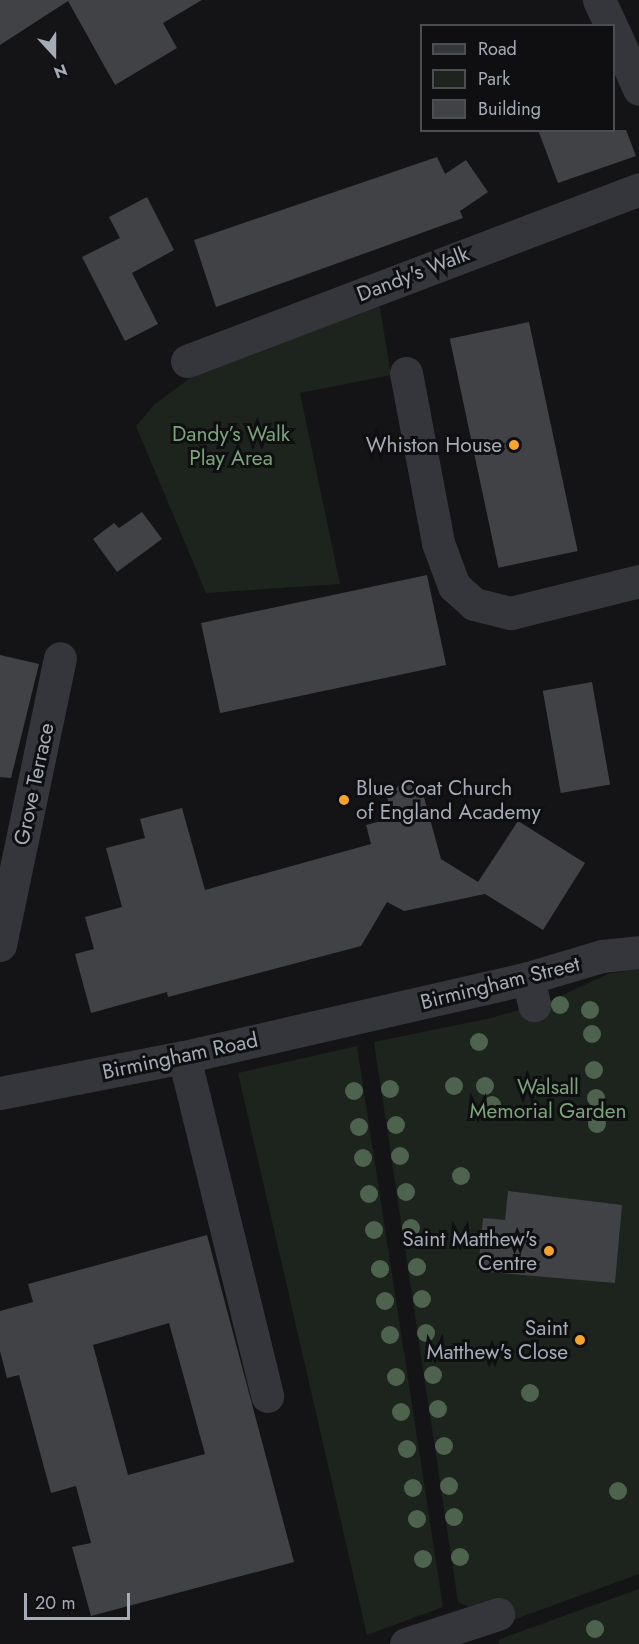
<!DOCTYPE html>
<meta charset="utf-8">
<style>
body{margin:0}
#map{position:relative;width:639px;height:1644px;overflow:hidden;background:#141416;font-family:Jost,sans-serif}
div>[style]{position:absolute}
.green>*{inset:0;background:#1c241d}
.building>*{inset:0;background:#404246;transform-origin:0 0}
.minor>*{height:33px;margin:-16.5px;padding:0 16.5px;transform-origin:16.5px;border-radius:16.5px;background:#35363b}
.trees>*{width:18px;height:18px;margin:-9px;border-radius:50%;background:#4d634e}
.dots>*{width:16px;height:16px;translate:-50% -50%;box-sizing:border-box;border:3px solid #0f0f11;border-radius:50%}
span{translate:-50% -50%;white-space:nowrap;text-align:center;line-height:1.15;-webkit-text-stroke:6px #0f0f11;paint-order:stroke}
.street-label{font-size:21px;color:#a5acb7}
.park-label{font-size:21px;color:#7ca37b}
.poi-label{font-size:21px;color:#a5acb7}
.right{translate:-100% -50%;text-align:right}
.left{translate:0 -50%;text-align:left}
.legend{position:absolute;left:420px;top:24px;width:195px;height:108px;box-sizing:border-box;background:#0f0f11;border:2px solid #4b4e53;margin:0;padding:8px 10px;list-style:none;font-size:18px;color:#a5acb7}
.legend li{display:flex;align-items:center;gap:12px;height:30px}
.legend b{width:30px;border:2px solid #4b4e53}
.north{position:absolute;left:24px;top:24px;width:60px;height:60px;-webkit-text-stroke:4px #0f0f11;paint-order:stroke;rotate:159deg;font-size:16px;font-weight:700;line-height:24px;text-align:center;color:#a5acb7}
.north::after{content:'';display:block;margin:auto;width:21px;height:27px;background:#a5acb7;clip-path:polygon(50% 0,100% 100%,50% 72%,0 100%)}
.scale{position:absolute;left:24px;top:1593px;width:106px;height:27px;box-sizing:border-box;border:3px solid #a5acb7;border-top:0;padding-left:8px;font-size:18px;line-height:21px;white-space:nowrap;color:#a5acb7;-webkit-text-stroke:4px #0f0f11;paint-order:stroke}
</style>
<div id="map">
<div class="green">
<div style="clip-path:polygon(379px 302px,391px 375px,300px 393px,340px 584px,206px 593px,136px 426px,155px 404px,193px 376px)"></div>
<div style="clip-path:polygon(639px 969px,639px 1574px,507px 1622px,498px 1597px,469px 1607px,458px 1602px,374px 1042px,491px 1018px,550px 1001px,608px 974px)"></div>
<div style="clip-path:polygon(357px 1046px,443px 1607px,367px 1635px,238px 1073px)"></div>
<div style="clip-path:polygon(639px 1589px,639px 1644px,498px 1644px,500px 1639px)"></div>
</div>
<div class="building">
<div style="clip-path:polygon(0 0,202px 0,163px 23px,177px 48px,115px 85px,68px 1px,0 45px)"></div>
<div style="clip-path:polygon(538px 130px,626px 130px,636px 156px,558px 183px)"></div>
<div style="clip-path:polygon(437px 157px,445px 174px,466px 160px,488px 192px,460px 211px,463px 218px,216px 307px,194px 240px)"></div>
<div style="clip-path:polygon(147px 197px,174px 250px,132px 273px,158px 324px,125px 341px,82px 257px,120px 238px,109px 217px)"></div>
<div style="left:529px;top:322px;width:234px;height:81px;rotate:78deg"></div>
<div style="clip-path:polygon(142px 512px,162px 539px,117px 572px,93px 539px,114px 523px,119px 528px)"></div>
<div style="left:427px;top:575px;width:92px;height:231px;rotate:78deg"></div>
<div style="clip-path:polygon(0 655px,39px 664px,11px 778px,0 777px)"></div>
<div style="left:592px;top:682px;width:104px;height:50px;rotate:80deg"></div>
<div style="clip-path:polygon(410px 782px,422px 790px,441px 859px,478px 882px,518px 821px,585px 863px,543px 930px,485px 894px,404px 911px,387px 902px,361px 946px,168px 997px,167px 992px,91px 1013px,75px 954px,94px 949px,85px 917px,122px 907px,106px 848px,145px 838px,140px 819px,182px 808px,205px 890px,371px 844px,366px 825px,393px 818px,385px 790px)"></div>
<div style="clip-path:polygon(508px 1191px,622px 1205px,615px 1283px,478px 1271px,483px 1218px,505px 1220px)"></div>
<div style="clip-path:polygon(evenodd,207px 1235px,294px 1562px,91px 1616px,72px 1547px,91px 1543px,76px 1486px,51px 1493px,19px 1375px,7px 1378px,0 1351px,0 1311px,33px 1302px,28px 1284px,207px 1235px,169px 1323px,205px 1454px,128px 1475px,93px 1345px,169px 1323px)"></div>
</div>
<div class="minor">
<div style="left:599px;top:0;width:29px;rotate:65deg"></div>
<div style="left:614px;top:32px;width:62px;rotate:66.3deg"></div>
<div style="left:187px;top:361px;width:484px;rotate:-20.8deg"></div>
<div style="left:406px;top:373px;width:173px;rotate:79.3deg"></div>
<div style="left:438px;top:543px;width:46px;rotate:69.6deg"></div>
<div style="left:454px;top:586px;width:27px;rotate:42deg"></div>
<div style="left:474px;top:604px;width:38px;rotate:14deg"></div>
<div style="left:511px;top:613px;width:132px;rotate:-14deg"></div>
<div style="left:0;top:945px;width:293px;rotate:-78.2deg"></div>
<div style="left:528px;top:978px;width:28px;rotate:77deg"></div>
<div style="left:184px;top:1057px;width:349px;rotate:76.2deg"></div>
<div style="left:0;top:1093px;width:187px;rotate:-11.1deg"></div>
<div style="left:184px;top:1057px;width:353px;rotate:-12.9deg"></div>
<div style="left:528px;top:978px;width:77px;rotate:-16.6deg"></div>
<div style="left:602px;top:956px;width:37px;rotate:-6deg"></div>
<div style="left:406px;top:1644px;width:97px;rotate:-18.1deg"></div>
</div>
<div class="trees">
<div style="left:560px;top:1005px"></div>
<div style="left:590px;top:1010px"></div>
<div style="left:592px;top:1034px"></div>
<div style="left:479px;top:1042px"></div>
<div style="left:594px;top:1070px"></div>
<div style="left:454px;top:1086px"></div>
<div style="left:485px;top:1086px"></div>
<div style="left:390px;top:1089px"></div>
<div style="left:354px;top:1091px"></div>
<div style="left:596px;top:1098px"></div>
<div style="left:492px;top:1105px"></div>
<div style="left:597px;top:1124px"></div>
<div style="left:396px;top:1125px"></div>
<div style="left:359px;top:1127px"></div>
<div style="left:400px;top:1156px"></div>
<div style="left:363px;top:1158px"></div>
<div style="left:461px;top:1176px"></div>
<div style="left:406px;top:1192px"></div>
<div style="left:369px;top:1194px"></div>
<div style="left:411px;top:1228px"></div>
<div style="left:374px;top:1230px"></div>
<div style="left:417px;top:1267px"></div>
<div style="left:380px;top:1269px"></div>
<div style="left:422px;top:1299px"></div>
<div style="left:385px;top:1301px"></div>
<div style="left:426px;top:1333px"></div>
<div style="left:390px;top:1335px"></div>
<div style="left:433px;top:1375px"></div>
<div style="left:396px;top:1377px"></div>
<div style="left:530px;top:1393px"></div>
<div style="left:438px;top:1409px"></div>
<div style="left:401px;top:1412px"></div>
<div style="left:444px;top:1446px"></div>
<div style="left:407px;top:1449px"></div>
<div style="left:449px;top:1486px"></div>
<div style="left:413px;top:1488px"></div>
<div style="left:618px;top:1491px"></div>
<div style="left:454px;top:1517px"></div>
<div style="left:417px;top:1519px"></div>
<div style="left:460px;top:1557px"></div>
<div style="left:423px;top:1559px"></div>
<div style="left:595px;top:1629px"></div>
</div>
<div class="dots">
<div style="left:514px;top:445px;background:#f9a429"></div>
<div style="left:344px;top:800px;background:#f9a429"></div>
<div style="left:549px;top:1251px;background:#f9a429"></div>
<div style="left:580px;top:1340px;background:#f9a429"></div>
</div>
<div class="street-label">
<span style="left:413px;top:274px;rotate:-21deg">Dandy's Walk</span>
<span style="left:34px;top:784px;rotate:-78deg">Grove Terrace</span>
<span style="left:500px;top:983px;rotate:-14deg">Birmingham Street</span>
<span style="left:180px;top:1056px;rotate:-12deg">Birmingham Road</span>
</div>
<div class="park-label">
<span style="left:231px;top:446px">Dandy’s Walk<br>Play Area</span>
<span style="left:548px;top:1099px">Walsall<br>Memorial Garden</span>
</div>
<div class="poi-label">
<span class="right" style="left:502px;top:445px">Whiston House</span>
<span class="left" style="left:356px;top:800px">Blue Coat Church<br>of England Academy</span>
<span class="right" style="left:537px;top:1251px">Saint Matthew's<br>Centre</span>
<span class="right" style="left:568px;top:1340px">Saint<br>Matthew's Close</span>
</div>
<ul class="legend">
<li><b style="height:8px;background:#35363b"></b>Road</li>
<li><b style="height:16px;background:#1c241d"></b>Park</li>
<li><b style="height:16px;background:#404246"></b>Building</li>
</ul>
<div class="north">N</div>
<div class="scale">20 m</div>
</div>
